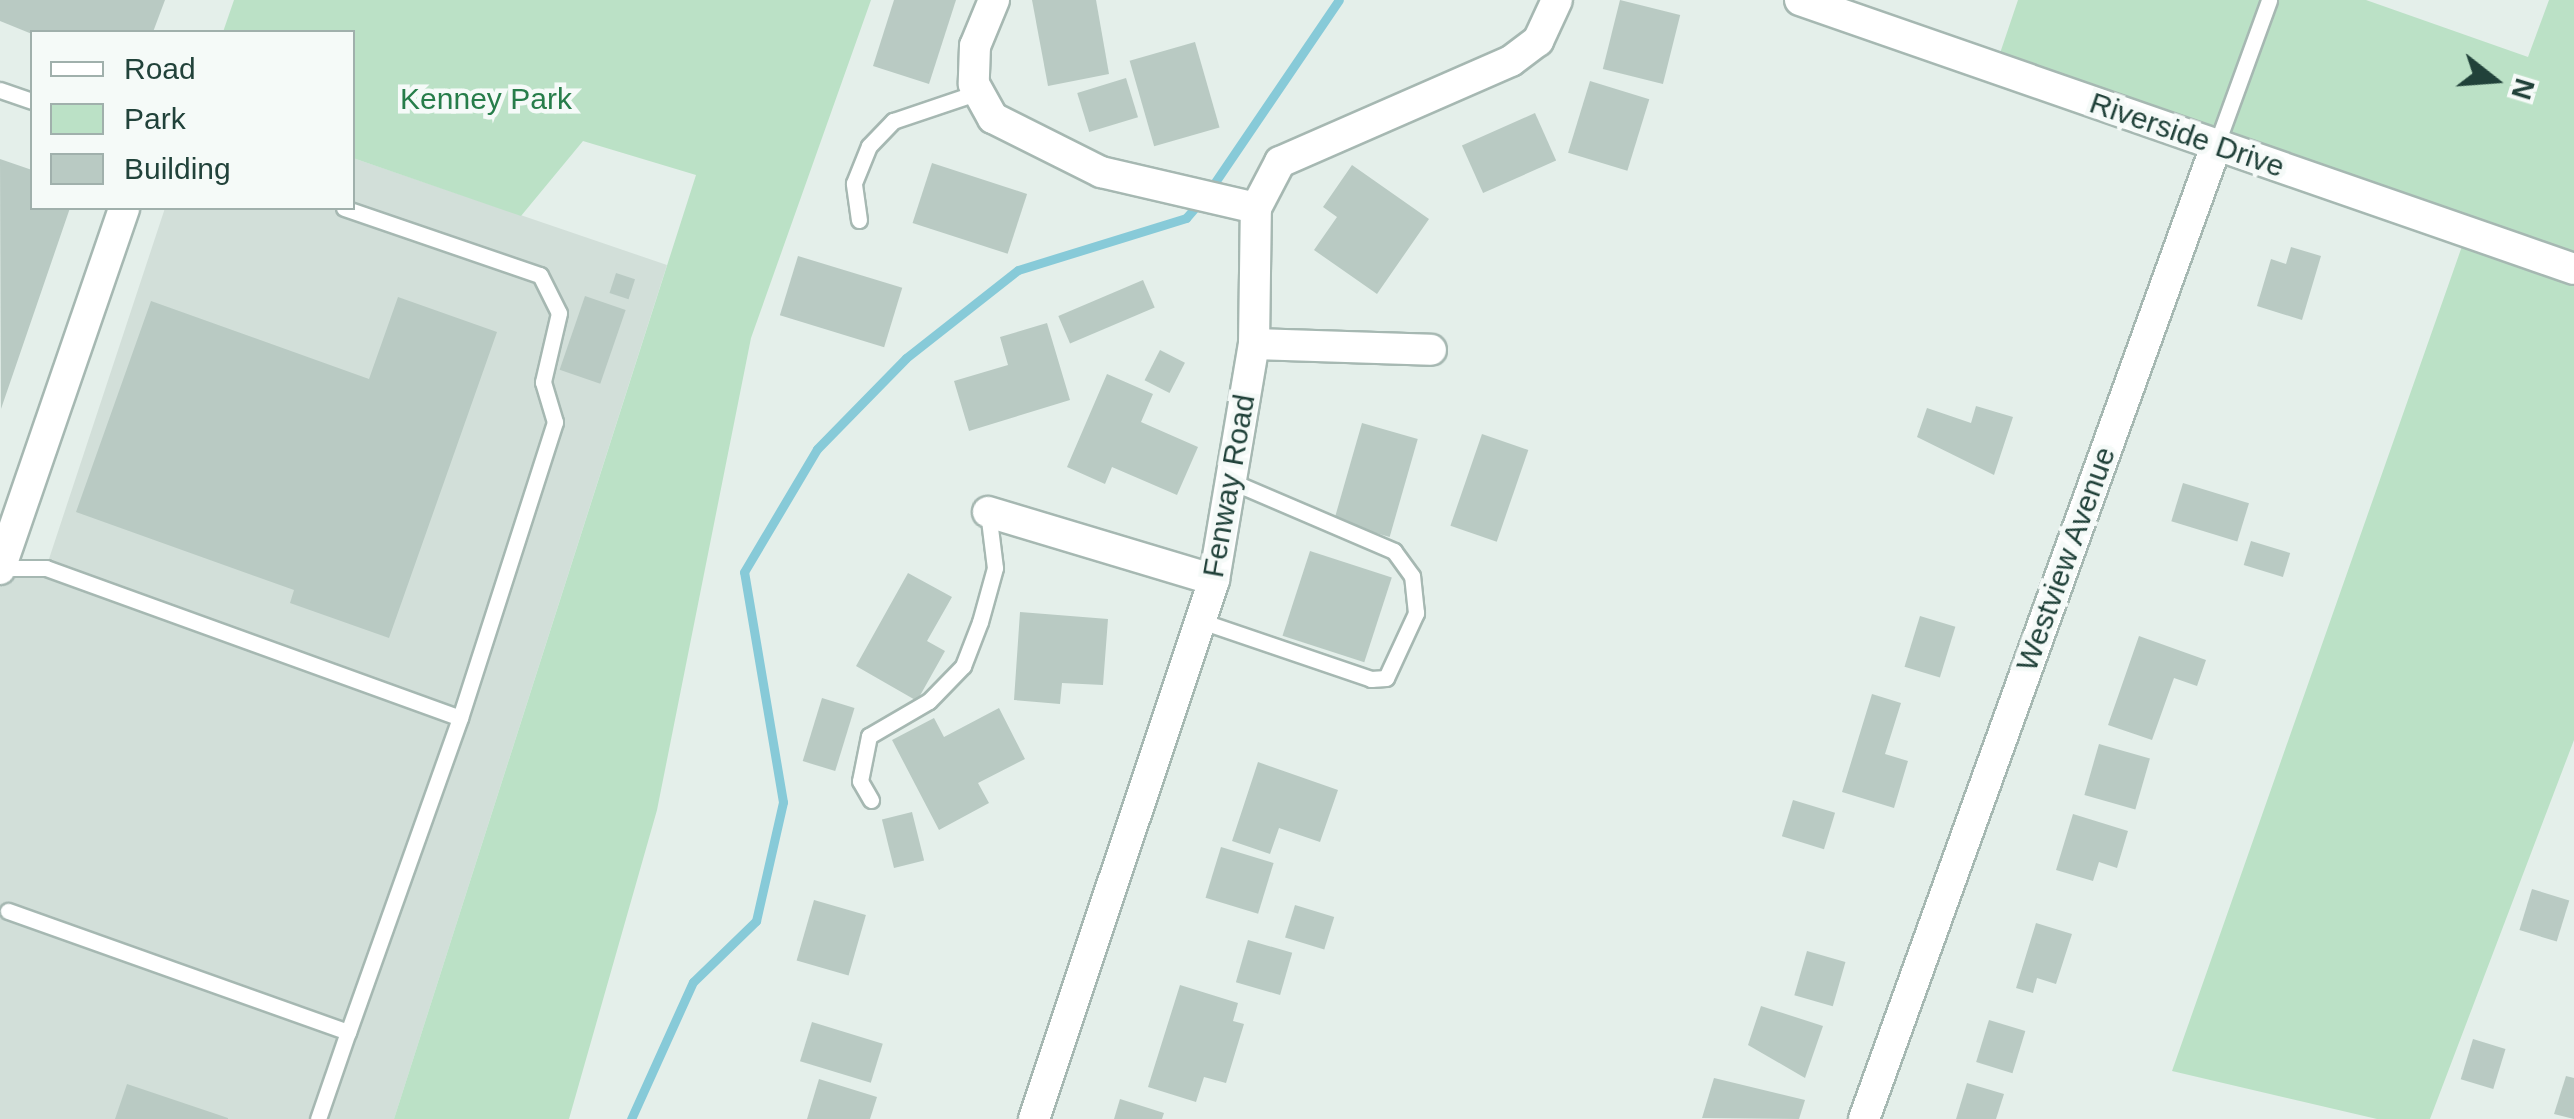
<!DOCTYPE html>
<style>
body{margin:0}
#map{position:relative;width:2574px;height:1119px;overflow:hidden;background:#e4efea;font-family:Arial,sans-serif}
div>[style]{position:absolute}
.built>*{inset:0;background:#d2dfd9}
.green>*{inset:0;background:#bbe1c6}
.stream>*{height:9px;margin:-4.5px;padding:0 4.5px;transform-origin:4.5px;border-radius:4.5px;background:#87cad8}
.building>*{inset:0;background:#b9cac3;transform-origin:0 0}
.roads{filter:drop-shadow(2px 0 #a6b8b2) drop-shadow(-2px 0 #a6b8b2) drop-shadow(0 2px #a6b8b2) drop-shadow(0 -2px #a6b8b2)}
.service>*{height:15px;margin:-7.5px;padding:0 7.5px;transform-origin:7.5px;border-radius:7.5px;background:#fff}
.minor>*{height:30px;margin:-15px;padding:0 15px;transform-origin:15px;border-radius:15px;background:#fff}
span{translate:-50% -50%;white-space:nowrap;text-align:center;line-height:1.15;-webkit-text-stroke:9px #f5faf8;paint-order:stroke}
.park-label{font-size:30px;color:#277d4a}
.street-label{font-size:30px;color:#21423a}
.legend{position:absolute;left:30px;top:30px;width:325px;height:180px;box-sizing:border-box;background:#f5faf8;border:2px solid #a0b0ac;margin:0;padding:12px 18px;list-style:none;font-size:30px;color:#21423a}
.legend li{display:flex;align-items:center;gap:20px;height:50px}
.legend b{width:50px;border:2px solid #a0b0ac}
.north{position:absolute;left:2444px;top:30px;width:100px;height:100px;-webkit-text-stroke:8px #f5faf8;paint-order:stroke;rotate:107deg;font-size:28px;font-weight:700;line-height:40px;text-align:center;color:#21423a}
.north::after{content:'';display:block;margin:auto;width:35px;height:45px;background:#21423a;clip-path:polygon(50% 0,100% 100%,50% 72%,0 100%)}
</style>
<div id="map">
<div class="built">
<div style="clip-path:polygon(353px 158px,667px 265px,394px 1119px,0 1119px,0 568px,46px 568px,165px 208px,352px 208px)"></div>
</div>
<div class="green">
<div style="clip-path:polygon(234px 0,871px 0,751px 338px,657px 810px,569px 1119px,394px 1119px,696px 175px,583px 141px,521px 216px,353px 158px,352px 32px,223px 32px)"></div>
<div style="clip-path:polygon(2018px 0,2366px 0,2528px 57px,2549px 0,2574px 0,2574px 740px,2430px 1119px,2377px 1119px,2172px 1071px,2467px 232px,1995px 68px)"></div>
</div>
<div class="stream">
<div style="left:1209px;top:191px;width:231px;rotate:-55.8deg"></div>
<div style="left:631px;top:1119px;width:150px;rotate:-65.7deg"></div>
<div style="left:693px;top:982px;width:88px;rotate:-44.1deg"></div>
<div style="left:756px;top:921px;width:122px;rotate:-77.2deg"></div>
<div style="left:783px;top:802px;width:233px;rotate:-99.6deg"></div>
<div style="left:744px;top:572px;width:143px;rotate:-59.3deg"></div>
<div style="left:817px;top:449px;width:127px;rotate:-45.6deg"></div>
<div style="left:906px;top:358px;width:142px;rotate:-38.2deg"></div>
<div style="left:1018px;top:270px;width:176px;rotate:-17.2deg"></div>
<div style="left:1186px;top:218px;width:20px;rotate:-49deg"></div>
</div>
<div class="building">
<div style="clip-path:polygon(0 0,165px 0,153px 32px,32px 34px,0 21px)"></div>
<div style="clip-path:polygon(894px 0,956px 0,929px 84px,873px 66px)"></div>
<div style="clip-path:polygon(1032px 0,1096px 0,1109px 74px,1048px 86px)"></div>
<div style="left:1620px;top:0;width:62px;height:71px;rotate:14deg"></div>
<div style="left:1195px;top:42px;width:89px;height:68px;rotate:74deg"></div>
<div style="left:1126px;top:78px;width:41px;height:51px;rotate:73deg"></div>
<div style="left:1590px;top:81px;width:62px;height:75px;rotate:17deg"></div>
<div style="left:1535px;top:113px;width:52px;height:80px;rotate:66deg"></div>
<div style="clip-path:polygon(0 159px,32px 170px,32px 208px,70px 208px,1px 409px)"></div>
<div style="left:932px;top:163px;width:100px;height:63px;rotate:18deg"></div>
<div style="clip-path:polygon(1352px 165px,1429px 219px,1377px 294px,1314px 250px,1337px 217px,1323px 207px)"></div>
<div style="clip-path:polygon(2291px 247px,2321px 256px,2302px 320px,2257px 306px,2271px 259px,2286px 264px)"></div>
<div style="left:798px;top:256px;width:109px;height:62px;rotate:17deg"></div>
<div style="left:616px;top:273px;width:20px;height:21px;rotate:18deg"></div>
<div style="left:1143px;top:280px;width:30px;height:92px;rotate:67deg"></div>
<div style="left:585px;top:296px;width:43px;height:78px;rotate:19deg"></div>
<div style="clip-path:polygon(398px 297px,497px 332px,389px 638px,290px 603px,294px 590px,76px 512px,151px 301px,369px 379px)"></div>
<div style="clip-path:polygon(1047px 323px,1070px 400px,969px 431px,954px 381px,1008px 365px,1000px 337px)"></div>
<div style="left:1160px;top:350px;width:28px;height:34px;rotate:27deg"></div>
<div style="clip-path:polygon(1107px 374px,1153px 394px,1141px 422px,1198px 447px,1177px 495px,1112px 467px,1105px 484px,1067px 467px)"></div>
<div style="clip-path:polygon(1976px 406px,2013px 417px,1994px 475px,1917px 437px,1927px 408px,1971px 423px)"></div>
<div style="left:1362px;top:423px;width:58px;height:102px;rotate:16deg"></div>
<div style="left:1482px;top:434px;width:49px;height:97px;rotate:19deg"></div>
<div style="left:2183px;top:483px;width:69px;height:40px;rotate:17deg"></div>
<div style="left:2251px;top:541px;width:41px;height:25px;rotate:17deg"></div>
<div style="left:1310px;top:551px;width:86px;height:89px;rotate:18deg"></div>
<div style="clip-path:polygon(908px 573px,952px 597px,927px 641px,945px 651px,917px 701px,856px 666px)"></div>
<div style="clip-path:polygon(1020px 612px,1108px 619px,1103px 685px,1062px 683px,1060px 704px,1014px 700px)"></div>
<div style="left:1920px;top:616px;width:37px;height:53px;rotate:17deg"></div>
<div style="clip-path:polygon(2139px 636px,2206px 660px,2197px 686px,2174px 678px,2152px 740px,2108px 725px)"></div>
<div style="clip-path:polygon(1872px 694px,1901px 703px,1885px 754px,1908px 761px,1894px 808px,1842px 792px)"></div>
<div style="left:822px;top:698px;width:34px;height:66px;rotate:17deg"></div>
<div style="clip-path:polygon(999px 708px,1025px 759px,978px 783px,989px 803px,939px 830px,892px 740px,934px 718px,944px 737px)"></div>
<div style="left:2099px;top:744px;width:53px;height:53px;rotate:16deg"></div>
<div style="clip-path:polygon(1258px 762px,1338px 790px,1320px 842px,1279px 828px,1270px 854px,1232px 841px)"></div>
<div style="left:1793px;top:800px;width:44px;height:38px;rotate:17deg"></div>
<div style="left:912px;top:812px;width:50px;height:31px;rotate:76deg"></div>
<div style="clip-path:polygon(2073px 814px,2128px 831px,2117px 868px,2099px 862px,2093px 881px,2056px 870px)"></div>
<div style="left:1221px;top:847px;width:55px;height:53px;rotate:17deg"></div>
<div style="left:2532px;top:889px;width:39px;height:43px;rotate:17deg"></div>
<div style="left:814px;top:900px;width:54px;height:63px;rotate:16deg"></div>
<div style="left:1295px;top:905px;width:41px;height:34px;rotate:17deg"></div>
<div style="clip-path:polygon(2036px 923px,2072px 934px,2056px 984px,2037px 978px,2033px 993px,2016px 988px)"></div>
<div style="left:1248px;top:940px;width:46px;height:44px;rotate:16deg"></div>
<div style="left:1807px;top:951px;width:40px;height:46px;rotate:16deg"></div>
<div style="clip-path:polygon(1180px 985px,1238px 1003px,1233px 1021px,1244px 1024px,1226px 1083px,1204px 1077px,1196px 1102px,1148px 1087px)"></div>
<div style="clip-path:polygon(1761px 1006px,1823px 1026px,1805px 1078px,1748px 1045px)"></div>
<div style="left:1989px;top:1020px;width:38px;height:44px;rotate:17deg"></div>
<div style="left:812px;top:1022px;width:74px;height:41px;rotate:17deg"></div>
<div style="left:2473px;top:1039px;width:34px;height:42px;rotate:17deg"></div>
<div style="clip-path:polygon(2566px 1076px,2574px 1078px,2574px 1119px,2554px 1114px)"></div>
<div style="clip-path:polygon(1714px 1078px,1805px 1100px,1799px 1119px,1702px 1118px)"></div>
<div style="clip-path:polygon(819px 1079px,877px 1097px,870px 1119px,807px 1119px)"></div>
<div style="clip-path:polygon(1967px 1083px,2004px 1094px,1996px 1119px,1956px 1119px)"></div>
<div style="clip-path:polygon(127px 1084px,228px 1118px,228px 1119px,115px 1119px)"></div>
<div style="clip-path:polygon(1120px 1099px,1164px 1113px,1162px 1119px,1114px 1119px)"></div>
</div>
<div class="roads">
<div class="service">
<div style="left:0;top:90px;width:34px;rotate:19deg"></div>
<div style="left:2216px;top:146px;width:155px;rotate:-70deg"></div>
<div style="left:344px;top:208px;width:207px;rotate:18.9deg"></div>
<div style="left:540px;top:275px;width:42px;rotate:63.4deg"></div>
<div style="left:559px;top:313px;width:71px;rotate:103.1deg"></div>
<div style="left:543px;top:382px;width:42px;rotate:73.3deg"></div>
<div style="left:555px;top:422px;width:311px;rotate:107.8deg"></div>
<div style="left:859px;top:220px;width:37px;rotate:-98deg"></div>
<div style="left:854px;top:183px;width:40px;rotate:-68deg"></div>
<div style="left:869px;top:146px;width:35px;rotate:-46deg"></div>
<div style="left:893px;top:121px;width:91px;rotate:-18.6deg"></div>
<div style="left:0;top:568px;width:46px"></div>
<div style="left:46px;top:568px;width:440px;rotate:19.9deg"></div>
<div style="left:460px;top:718px;width:333px;rotate:109.6deg"></div>
<div style="left:348px;top:1032px;width:361px;rotate:-160.4deg"></div>
<div style="left:1201px;top:621px;width:180px;rotate:18.8deg"></div>
<div style="left:1371px;top:679px;width:15px;rotate:-4deg"></div>
<div style="left:1386px;top:678px;width:72px;rotate:-65.2deg"></div>
<div style="left:1416px;top:613px;width:37px;rotate:-96deg"></div>
<div style="left:1412px;top:576px;width:31px;rotate:-126deg"></div>
<div style="left:1394px;top:551px;width:177px;rotate:-156.8deg"></div>
<div style="left:871px;top:800px;width:22px;rotate:-120deg"></div>
<div style="left:860px;top:781px;width:46px;rotate:-78.7deg"></div>
<div style="left:869px;top:736px;width:69px;rotate:-30.3deg"></div>
<div style="left:929px;top:701px;width:49px;rotate:-45.8deg"></div>
<div style="left:963px;top:666px;width:47px;rotate:-68.9deg"></div>
<div style="left:980px;top:622px;width:56px;rotate:-74.5deg"></div>
<div style="left:995px;top:568px;width:56px;rotate:-97.1deg"></div>
<div style="left:318px;top:1119px;width:92px;rotate:-71deg"></div>
</div>
<div class="minor">
<div style="left:994px;top:0;width:50px;rotate:112.4deg"></div>
<div style="left:975px;top:46px;width:38px;rotate:92deg"></div>
<div style="left:974px;top:84px;width:39px;rotate:61deg"></div>
<div style="left:993px;top:118px;width:121px;rotate:26.6deg"></div>
<div style="left:1101px;top:172px;width:159px;rotate:13.1deg"></div>
<div style="left:1800px;top:0;width:819px;rotate:19.16deg"></div>
<div style="left:1254px;top:344px;width:177px;rotate:1.9deg"></div>
<div style="left:988px;top:512px;width:236px;rotate:16.7deg"></div>
<div style="left:0;top:569px;width:382px;rotate:-71deg"></div>
<div style="left:1034px;top:1119px;width:568px;rotate:-71.53deg"></div>
<div style="left:1214px;top:580px;width:239px;rotate:-80.4deg"></div>
<div style="left:1254px;top:344px;width:136px;rotate:-89.2deg"></div>
<div style="left:1256px;top:208px;width:52px;rotate:-62.4deg"></div>
<div style="left:1280px;top:162px;width:252px;rotate:-23.6deg"></div>
<div style="left:1511px;top:61px;width:34px;rotate:-37deg"></div>
<div style="left:1538px;top:41px;width:45px;rotate:-65.1deg"></div>
<div style="left:1864px;top:1119px;width:1035px;rotate:-70.11deg"></div>
</div>
</div>
<div class="park-label">
<span style="left:486px;top:99px">Kenney Park</span>
</div>
<div class="street-label">
<span style="left:2187px;top:135px;rotate:19deg">Riverside Drive</span>
<span style="left:1229px;top:486px;rotate:-80deg">Fenway Road</span>
<span style="left:2066px;top:559px;rotate:-70deg">Westview Avenue</span>
</div>
<ul class="legend">
<li><b style="height:12px;background:#fff"></b>Road</li>
<li><b style="height:28px;background:#bbe1c6"></b>Park</li>
<li><b style="height:28px;background:#b9cac3"></b>Building</li>
</ul>
<div class="north">N</div>
</div>
